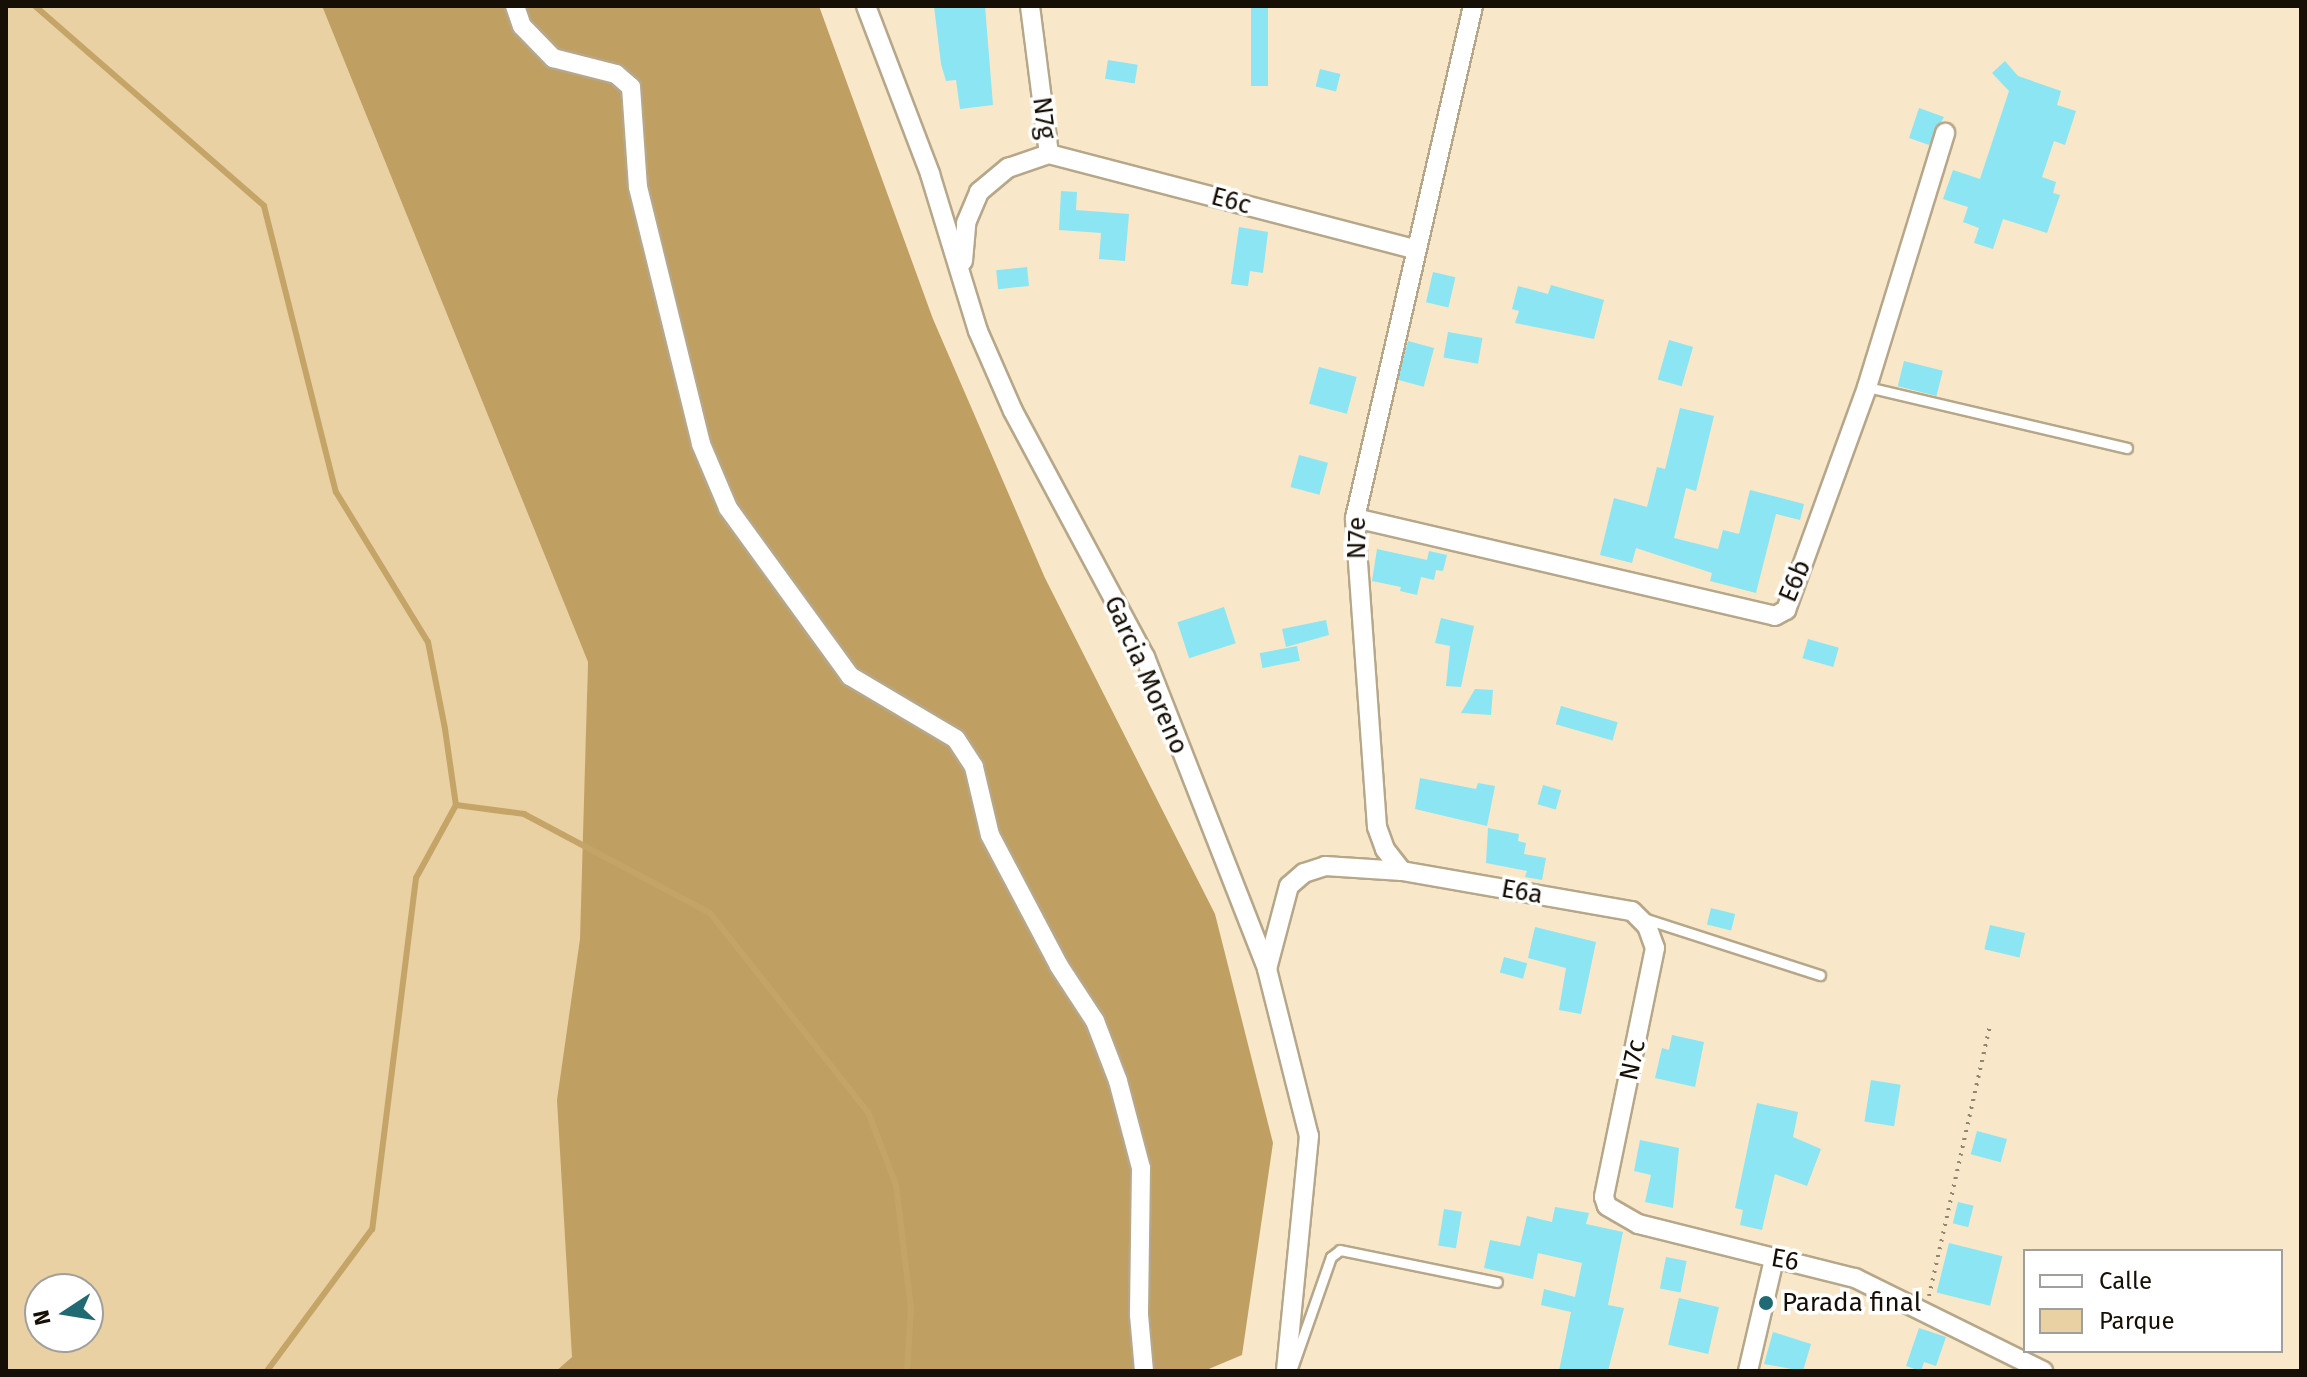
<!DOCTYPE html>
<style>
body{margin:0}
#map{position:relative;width:2307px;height:1377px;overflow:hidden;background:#f8e8c9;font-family:"Fira Sans",sans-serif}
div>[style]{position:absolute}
.green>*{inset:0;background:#e9d1a3}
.forest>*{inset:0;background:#bfa062}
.stream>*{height:6px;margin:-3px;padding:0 3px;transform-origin:3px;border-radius:3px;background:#c4a567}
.building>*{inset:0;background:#8be5f2;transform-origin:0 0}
.path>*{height:4px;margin-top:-2px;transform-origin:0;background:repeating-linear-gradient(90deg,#918670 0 2px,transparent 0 8px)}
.roads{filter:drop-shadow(2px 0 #b6a78a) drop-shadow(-2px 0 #b6a78a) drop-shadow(0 2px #b6a78a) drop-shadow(0 -2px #b6a78a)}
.service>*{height:9px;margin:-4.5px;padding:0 4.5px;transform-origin:4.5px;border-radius:4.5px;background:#fff}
.minor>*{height:18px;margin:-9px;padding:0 9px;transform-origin:9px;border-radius:9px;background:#fff}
.dots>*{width:22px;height:22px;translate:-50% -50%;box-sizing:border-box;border:4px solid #fff;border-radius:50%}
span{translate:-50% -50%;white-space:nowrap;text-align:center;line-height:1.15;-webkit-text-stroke:7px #fff;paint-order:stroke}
.street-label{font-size:26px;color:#150f05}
.poi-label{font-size:26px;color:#150f05}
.left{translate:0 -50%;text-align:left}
.frame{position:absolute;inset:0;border:8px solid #150f05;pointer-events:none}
.legend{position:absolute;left:2023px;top:1249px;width:260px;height:104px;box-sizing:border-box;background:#fff;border:2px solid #a19f9b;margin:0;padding:10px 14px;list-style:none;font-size:24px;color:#150f05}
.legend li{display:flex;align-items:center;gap:16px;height:40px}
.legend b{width:40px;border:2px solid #a19f9b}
.north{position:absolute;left:24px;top:1273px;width:80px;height:80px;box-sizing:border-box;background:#fff;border:2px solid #a19f9b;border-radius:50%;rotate:258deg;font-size:22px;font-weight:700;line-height:32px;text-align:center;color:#150f05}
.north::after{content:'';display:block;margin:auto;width:28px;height:36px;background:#206a74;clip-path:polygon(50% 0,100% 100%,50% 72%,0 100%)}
</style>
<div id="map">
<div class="green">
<div style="clip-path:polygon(evenodd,6px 6px,322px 6px,588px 662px,572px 1357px,556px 1371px,6px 1371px,6px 6px,40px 1289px,88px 1289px,88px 1337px,40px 1337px,40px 1289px)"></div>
</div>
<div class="forest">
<div style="clip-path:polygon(322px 6px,819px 6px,933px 319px,1045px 578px,1215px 914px,1273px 1143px,1242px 1355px,1204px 1371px,556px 1371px,572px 1357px,557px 1100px,580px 939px,588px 662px)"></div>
</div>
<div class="stream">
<div style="left:35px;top:6px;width:304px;rotate:41.1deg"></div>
<div style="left:264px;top:206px;width:295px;rotate:75.9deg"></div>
<div style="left:336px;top:492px;width:176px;rotate:58.5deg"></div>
<div style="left:428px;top:642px;width:89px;rotate:78.9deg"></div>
<div style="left:445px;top:729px;width:77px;rotate:81.8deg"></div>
<div style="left:456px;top:805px;width:83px;rotate:118.7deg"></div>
<div style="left:416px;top:878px;width:354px;rotate:97.1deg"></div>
<div style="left:372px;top:1229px;width:177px;rotate:126.5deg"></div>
<div style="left:456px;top:805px;width:69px;rotate:7.5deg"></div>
<div style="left:524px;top:814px;width:211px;rotate:28deg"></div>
<div style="left:710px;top:913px;width:254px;rotate:51.6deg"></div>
<div style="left:868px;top:1112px;width:78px;rotate:69deg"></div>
<div style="left:896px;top:1185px;width:125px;rotate:83.1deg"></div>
<div style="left:911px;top:1309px;width:62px;rotate:93.7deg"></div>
</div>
<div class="building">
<div style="clip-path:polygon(934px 6px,985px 6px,993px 105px,960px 109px,956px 80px,946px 81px,941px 64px)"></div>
<div style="left:1251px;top:6px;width:17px;height:80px"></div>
<div style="left:1108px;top:60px;width:30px;height:19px;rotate:9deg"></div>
<div style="clip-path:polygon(2005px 61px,2018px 76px,2061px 91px,2057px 105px,2076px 111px,2065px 145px,2054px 141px,2042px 177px,2056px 182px,2053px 193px,2060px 195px,2047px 233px,2003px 219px,1993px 249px,1974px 243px,1979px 228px,1963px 222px,1968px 207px,1943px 199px,1953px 170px,1980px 179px,2009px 91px,1992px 73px)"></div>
<div style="left:1320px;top:69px;width:21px;height:18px;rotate:14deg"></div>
<div style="clip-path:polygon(1919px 108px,1944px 117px,1929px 145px,1909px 138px)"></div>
<div style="clip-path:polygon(1061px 191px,1077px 192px,1076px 210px,1129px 214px,1125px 261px,1099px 259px,1101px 233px,1059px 230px)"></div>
<div style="clip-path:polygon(1239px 227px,1268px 232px,1263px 273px,1250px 271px,1248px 286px,1231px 284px)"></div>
<div style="left:1027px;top:267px;width:19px;height:31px;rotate:84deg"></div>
<div style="left:1433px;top:272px;width:23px;height:31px;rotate:13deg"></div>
<div style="clip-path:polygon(1551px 285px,1604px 300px,1594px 339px,1515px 323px,1519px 311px,1512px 309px,1518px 286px,1548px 294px)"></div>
<div style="left:1448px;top:332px;width:35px;height:26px;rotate:10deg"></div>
<div style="left:1669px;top:340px;width:25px;height:41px;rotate:16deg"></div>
<div style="left:1408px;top:341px;width:27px;height:40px;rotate:15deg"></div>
<div style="left:1904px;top:361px;width:40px;height:26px;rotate:14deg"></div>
<div style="left:1319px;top:367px;width:39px;height:38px;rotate:15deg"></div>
<div style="clip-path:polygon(1680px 408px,1714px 416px,1696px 491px,1686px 488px,1674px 538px,1718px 549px,1723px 530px,1739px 534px,1750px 490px,1804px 504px,1800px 520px,1776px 514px,1756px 593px,1710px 581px,1712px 573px,1636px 548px,1632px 563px,1600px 555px,1614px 498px,1647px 507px,1657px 467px,1665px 469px)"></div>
<div style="left:1299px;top:455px;width:30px;height:33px;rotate:15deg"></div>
<div style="clip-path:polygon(1377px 549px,1427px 560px,1429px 551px,1447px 555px,1443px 571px,1436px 570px,1434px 580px,1421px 577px,1417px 595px,1400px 591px,1401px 587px,1372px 581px)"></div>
<div style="left:1224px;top:607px;width:38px;height:49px;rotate:72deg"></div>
<div style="clip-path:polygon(1441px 618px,1474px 626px,1461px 687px,1446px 686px,1450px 646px,1435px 643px)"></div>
<div style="clip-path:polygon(1326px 620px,1329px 635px,1286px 647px,1282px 629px)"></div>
<div style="left:1808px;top:639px;width:32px;height:20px;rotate:16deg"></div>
<div style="left:1297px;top:646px;width:15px;height:38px;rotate:79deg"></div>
<div style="clip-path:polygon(1475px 689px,1493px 690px,1491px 715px,1461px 713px)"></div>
<div style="left:1561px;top:706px;width:59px;height:19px;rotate:16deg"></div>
<div style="clip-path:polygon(1420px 778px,1476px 789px,1478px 783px,1495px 786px,1487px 826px,1415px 809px)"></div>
<div style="left:1543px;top:785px;width:19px;height:20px;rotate:16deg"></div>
<div style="clip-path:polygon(1488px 828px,1519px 834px,1518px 841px,1526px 843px,1524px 854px,1546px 858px,1542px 880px,1525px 877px,1527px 871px,1486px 863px)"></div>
<div style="left:1711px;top:908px;width:25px;height:17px;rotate:14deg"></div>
<div style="left:1990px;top:925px;width:36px;height:25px;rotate:13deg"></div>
<div style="clip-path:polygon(1535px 927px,1596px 942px,1581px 1014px,1559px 1010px,1566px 968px,1528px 958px)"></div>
<div style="left:1504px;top:957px;width:24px;height:16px;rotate:15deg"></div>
<div style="clip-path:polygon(1672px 1035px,1704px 1042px,1695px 1087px,1655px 1078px,1662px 1048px,1669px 1050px)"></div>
<div style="left:1871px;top:1080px;width:30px;height:42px;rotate:9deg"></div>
<div style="clip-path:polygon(1757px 1103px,1798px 1112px,1793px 1137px,1821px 1149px,1807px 1186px,1775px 1174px,1762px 1230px,1740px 1225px,1743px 1210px,1735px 1208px)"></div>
<div style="left:1977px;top:1131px;width:31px;height:24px;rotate:15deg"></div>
<div style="clip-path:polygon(1640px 1140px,1679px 1148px,1673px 1208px,1645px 1202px,1651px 1175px,1634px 1171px)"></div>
<div style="left:1958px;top:1202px;width:16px;height:22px;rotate:14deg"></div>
<div style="clip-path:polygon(1555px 1207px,1589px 1213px,1586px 1224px,1623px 1232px,1608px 1305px,1624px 1308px,1608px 1371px,1559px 1371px,1571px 1312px,1541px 1305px,1544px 1289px,1575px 1297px,1582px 1263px,1538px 1253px,1533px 1279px,1484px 1268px,1490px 1240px,1520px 1246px,1527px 1216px,1552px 1222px)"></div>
<div style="left:1444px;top:1209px;width:18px;height:37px;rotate:9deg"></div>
<div style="left:1949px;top:1243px;width:55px;height:51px;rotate:14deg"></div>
<div style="left:1666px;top:1257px;width:21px;height:32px;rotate:11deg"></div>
<div style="left:1679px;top:1298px;width:41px;height:48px;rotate:13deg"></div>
<div style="clip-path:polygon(1919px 1328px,1946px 1337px,1936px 1366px,1924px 1362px,1921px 1371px,1906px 1366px)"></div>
<div style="clip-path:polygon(1773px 1332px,1811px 1344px,1803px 1371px,1764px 1364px)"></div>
</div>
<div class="path">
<div style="left:1929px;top:1296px;width:277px;rotate:-77.3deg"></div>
</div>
<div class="roads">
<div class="service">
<div style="left:1867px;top:387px;width:267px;rotate:13.2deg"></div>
<div style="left:1643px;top:918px;width:186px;rotate:17.9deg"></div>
<div style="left:1291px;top:1371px;width:121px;rotate:-70.7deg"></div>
<div style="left:1331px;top:1257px;width:11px;rotate:-38deg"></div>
<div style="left:1340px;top:1250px;width:160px;rotate:11.5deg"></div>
</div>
<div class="minor">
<div style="left:515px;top:6px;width:21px;rotate:71deg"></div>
<div style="left:522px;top:26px;width:45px;rotate:45.9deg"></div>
<div style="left:553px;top:58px;width:65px;rotate:14.3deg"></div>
<div style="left:616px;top:74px;width:20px;rotate:41deg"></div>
<div style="left:631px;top:87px;width:100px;rotate:86deg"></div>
<div style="left:638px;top:187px;width:265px;rotate:76.2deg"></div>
<div style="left:701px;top:444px;width:69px;rotate:67.1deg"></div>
<div style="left:728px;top:508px;width:208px;rotate:54deg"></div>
<div style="left:850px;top:676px;width:123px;rotate:30.7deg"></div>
<div style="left:956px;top:739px;width:33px;rotate:57deg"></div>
<div style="left:974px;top:767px;width:70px;rotate:76.8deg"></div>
<div style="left:990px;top:835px;width:148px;rotate:62.2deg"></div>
<div style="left:1059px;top:966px;width:66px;rotate:56.8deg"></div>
<div style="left:1095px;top:1021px;width:64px;rotate:69deg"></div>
<div style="left:1118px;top:1081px;width:90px;rotate:75.2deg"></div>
<div style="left:1141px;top:1168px;width:147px;rotate:90.8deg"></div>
<div style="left:1139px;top:1315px;width:56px;rotate:84.9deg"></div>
<div style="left:866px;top:6px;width:180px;rotate:69.1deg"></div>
<div style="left:930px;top:174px;width:164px;rotate:73deg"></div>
<div style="left:978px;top:331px;width:87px;rotate:66.4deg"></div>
<div style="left:1013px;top:411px;width:279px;rotate:61.8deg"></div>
<div style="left:1145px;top:657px;width:335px;rotate:68.6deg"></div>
<div style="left:1267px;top:969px;width:172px;rotate:75.9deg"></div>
<div style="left:1309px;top:1136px;width:236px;rotate:95.6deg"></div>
<div style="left:1030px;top:6px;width:149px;rotate:82.7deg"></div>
<div style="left:1049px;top:154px;width:377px;rotate:14.6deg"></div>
<div style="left:963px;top:261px;width:38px;rotate:-85deg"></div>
<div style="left:966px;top:223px;width:34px;rotate:-67deg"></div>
<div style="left:979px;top:192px;width:38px;rotate:-40deg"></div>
<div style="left:1008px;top:168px;width:43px;rotate:-18.9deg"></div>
<div style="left:1355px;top:518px;width:431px;rotate:13.1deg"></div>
<div style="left:1775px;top:616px;width:13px;rotate:-29deg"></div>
<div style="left:1786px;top:610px;width:237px;rotate:-70deg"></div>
<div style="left:1867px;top:387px;width:266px;rotate:-72.9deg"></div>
<div style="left:1402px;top:871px;width:28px;rotate:-128deg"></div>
<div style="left:1385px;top:849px;width:23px;rotate:-110deg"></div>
<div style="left:1377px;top:827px;width:310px;rotate:-94.1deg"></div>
<div style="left:1355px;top:518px;width:525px;rotate:-77.02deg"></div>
<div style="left:1267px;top:969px;width:86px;rotate:-75.2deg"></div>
<div style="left:1289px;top:886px;width:20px;rotate:-41deg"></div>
<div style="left:1304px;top:873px;width:22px;rotate:-18deg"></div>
<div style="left:1325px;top:866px;width:77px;rotate:3.7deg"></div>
<div style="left:1402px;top:871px;width:233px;rotate:9.9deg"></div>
<div style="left:1632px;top:911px;width:21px;rotate:45deg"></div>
<div style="left:1647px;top:926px;width:23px;rotate:70deg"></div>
<div style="left:1655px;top:948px;width:254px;rotate:101.6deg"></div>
<div style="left:1604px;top:1197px;width:9px;rotate:72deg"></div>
<div style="left:1607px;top:1206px;width:36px;rotate:30deg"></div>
<div style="left:1638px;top:1224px;width:224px;rotate:14deg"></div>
<div style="left:1855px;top:1278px;width:210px;rotate:26.3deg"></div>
<div style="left:1748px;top:1371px;width:115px;rotate:-76.9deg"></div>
</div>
</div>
<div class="dots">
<div style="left:1766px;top:1303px;background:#206a74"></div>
</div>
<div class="street-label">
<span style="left:1044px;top:118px;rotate:82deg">N7g</span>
<span style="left:1231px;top:201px;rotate:15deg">E6c</span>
<span style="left:1357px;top:538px;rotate:-90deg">N7e</span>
<span style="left:1795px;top:581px;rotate:-67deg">E6b</span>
<span style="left:1146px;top:675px;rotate:66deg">Garcia Moreno</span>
<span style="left:1522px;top:892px;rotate:10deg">E6a</span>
<span style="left:1633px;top:1060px;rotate:-78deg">N7c</span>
<span style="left:1785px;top:1260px;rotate:10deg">E6</span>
</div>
<div class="poi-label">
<span class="left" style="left:1782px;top:1303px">Parada final</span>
</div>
<div class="frame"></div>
<ul class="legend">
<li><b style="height:10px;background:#fff"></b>Calle</li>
<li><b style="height:22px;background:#e9d1a3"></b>Parque</li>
</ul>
<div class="north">N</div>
</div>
